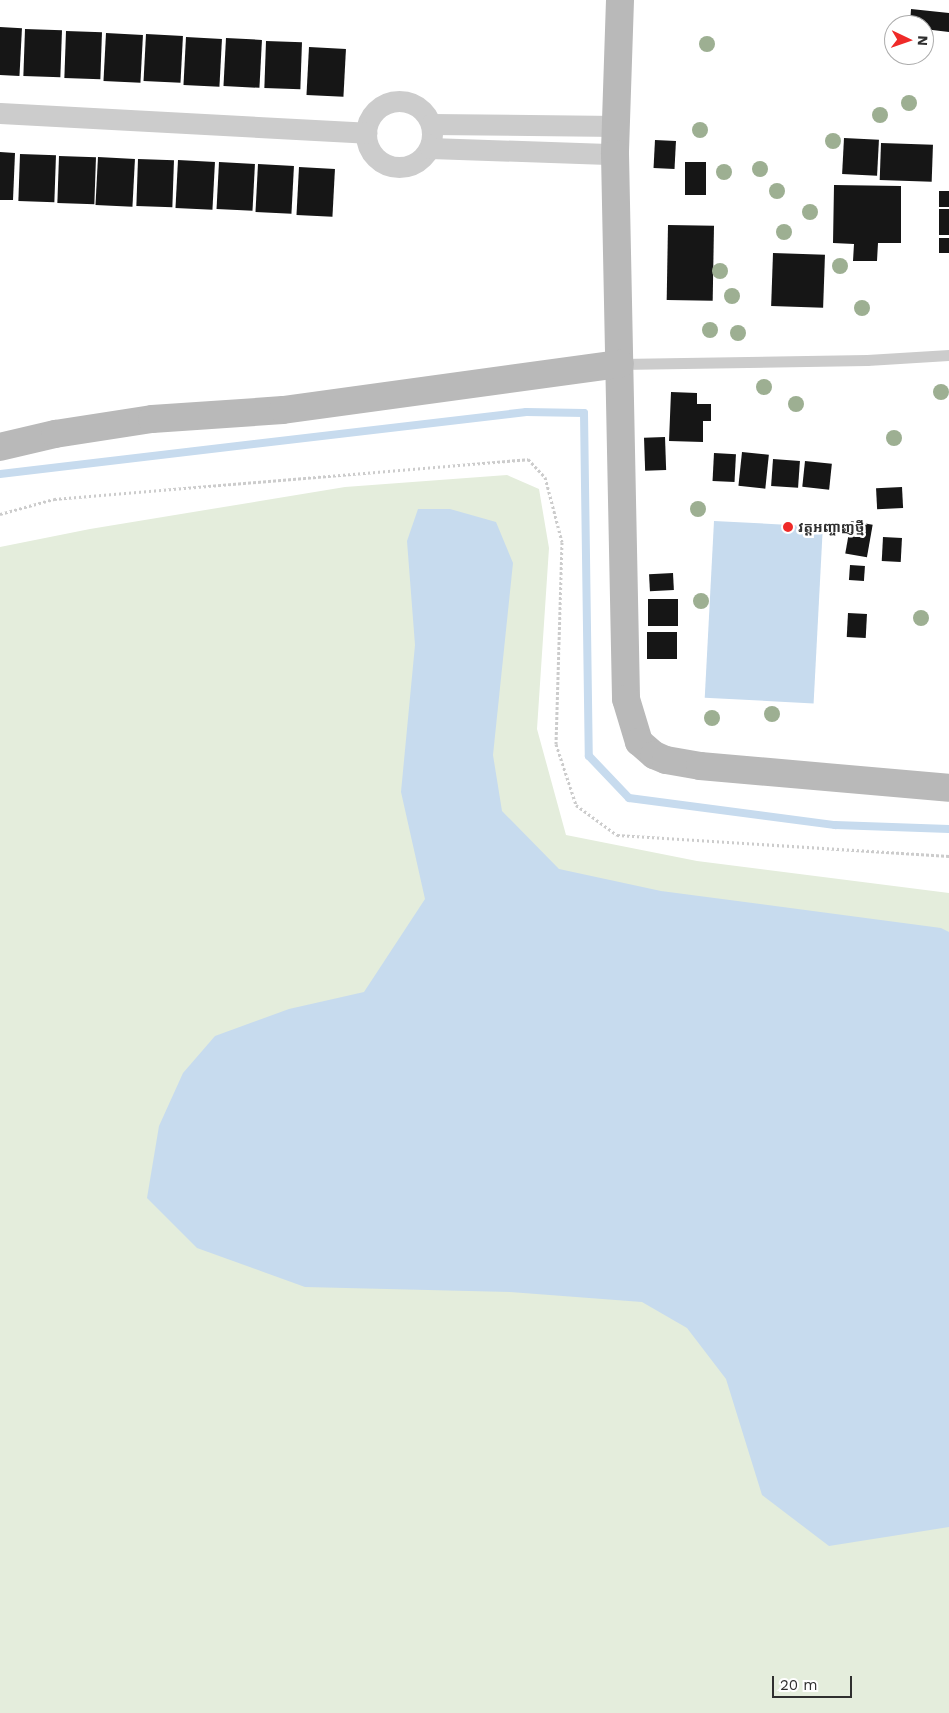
<!DOCTYPE html>
<meta charset="utf-8">
<style>
body{margin:0}
#map{position:relative;width:949px;height:1713px;overflow:hidden;background:#fff;font-family:"Work Sans","Noto Sans Khmer",sans-serif}
div>[style]{position:absolute}
.green>*{inset:0;background:#e4eddc}
.water>*{inset:0;background:#c7dbee;transform-origin:0 0}
.stream>*{height:8px;margin:-4px;padding:0 4px;transform-origin:4px;border-radius:4px;background:#c7dbee}
.building>*{inset:0;background:#161616;transform-origin:0 0}
.path>*{height:3px;margin-top:-1.5px;transform-origin:0;background:repeating-linear-gradient(90deg,#ccc 0 2.5px,transparent 0 5px)}
.lane>*{height:11px;margin:-5.5px;padding:0 5.5px;transform-origin:5.5px;border-radius:5.5px;background:#ccc}
.street>*{height:21px;margin:-10.5px;padding:0 10.5px;transform-origin:10.5px;border-radius:10.5px;background:#ccc}
.street>.ring{margin:-10.5px;padding:0;box-sizing:content-box;background:none;border:21px solid #ccc;border-radius:50%}
.secondary>*{height:28px;margin:-14px;padding:0 14px;transform-origin:14px;border-radius:14px;background:#b9b9b9}
.trees>*{width:16px;height:16px;margin:-8px;border-radius:50%;background:#9daf92}
.dots>*{width:14px;height:14px;translate:-50% -50%;box-sizing:border-box;border:2px solid #fff;border-radius:50%}
span{translate:-50% -50%;white-space:nowrap;text-align:center;line-height:1.15;-webkit-text-stroke:5px #fff;paint-order:stroke}
.poi-label{font-size:14px;color:#2f2f2f;font-weight:700}
.left{translate:0 -50%;text-align:left}
.north{position:absolute;left:884px;top:15px;width:50px;height:50px;box-sizing:border-box;background:#fff;border:1px solid #acacac;border-radius:50%;rotate:93deg;font-size:14px;font-weight:700;line-height:20px;text-align:center;color:#2f2f2f}
.north::after{content:'';display:block;margin:auto;width:18px;height:22px;background:#ef2a28;clip-path:polygon(50% 0,100% 100%,50% 72%,0 100%)}
.scale{position:absolute;left:772px;top:1676px;width:80px;height:22px;box-sizing:border-box;border:2px solid #2f2f2f;border-top:0;padding-left:6px;font-size:15px;line-height:18px;white-space:nowrap;color:#2f2f2f;-webkit-text-stroke:4px #fff;paint-order:stroke}
</style>
<div id="map">
<div class="green">
<div style="clip-path:polygon(507px 475px,539px 489px,549px 548px,537px 729px,566px 835px,697px 861px,949px 893px,949px 1713px,0 1713px,0 547px,90px 529px,345px 487px)"></div>
</div>
<div class="water">
<div style="clip-path:polygon(418px 509px,450px 509px,496px 522px,513px 563px,493px 755px,502px 811px,559px 869px,661px 891px,941px 928px,949px 932px,949px 1527px,829px 1546px,762px 1495px,726px 1379px,687px 1328px,642px 1302px,510px 1292px,305px 1287px,197px 1248px,147px 1198px,159px 1126px,183px 1073px,215px 1036px,289px 1009px,364px 992px,425px 899px,401px 792px,415px 645px,407px 541px)"></div>
<div style="left:714px;top:521px;width:109px;height:177px;rotate:3deg"></div>
</div>
<div class="stream">
<div style="left:0;top:474px;width:530px;rotate:-6.72deg"></div>
<div style="left:526px;top:412px;width:58px;rotate:1deg"></div>
<div style="left:584px;top:413px;width:343px;rotate:89.2deg"></div>
<div style="left:589px;top:756px;width:58px;rotate:46.4deg"></div>
<div style="left:629px;top:798px;width:208px;rotate:7.5deg"></div>
<div style="left:835px;top:825px;width:114px;rotate:2deg"></div>
</div>
<div class="building">
<div style="clip-path:polygon(911px 9px,949px 13px,949px 32px,924px 29px,924px 25px,910px 25px)"></div>
<div style="left:0;top:27px;width:22px;height:48px;rotate:3deg"></div>
<div style="left:25px;top:29px;width:37px;height:47px;rotate:2deg"></div>
<div style="left:66px;top:31px;width:36px;height:47px;rotate:2deg"></div>
<div style="left:106px;top:33px;width:37px;height:48px;rotate:3deg"></div>
<div style="left:146px;top:34px;width:37px;height:47px;rotate:3deg"></div>
<div style="left:186px;top:37px;width:36px;height:48px;rotate:3deg"></div>
<div style="left:226px;top:38px;width:36px;height:48px;rotate:3deg"></div>
<div style="left:266px;top:41px;width:36px;height:47px;rotate:2deg"></div>
<div style="left:309px;top:47px;width:37px;height:48px;rotate:3deg"></div>
<div style="left:844px;top:138px;width:35px;height:36px;rotate:3deg"></div>
<div style="left:655px;top:140px;width:21px;height:28px;rotate:3deg"></div>
<div style="left:881px;top:143px;width:52px;height:37px;rotate:2deg"></div>
<div style="clip-path:polygon(0 152px,15px 153px,13px 200px,0 200px)"></div>
<div style="left:20px;top:154px;width:36px;height:47px;rotate:2deg"></div>
<div style="left:59px;top:156px;width:37px;height:47px;rotate:2deg"></div>
<div style="left:98px;top:157px;width:37px;height:48px;rotate:3deg"></div>
<div style="left:138px;top:159px;width:36px;height:47px;rotate:2deg"></div>
<div style="left:178px;top:160px;width:37px;height:48px;rotate:3deg"></div>
<div style="left:219px;top:162px;width:36px;height:47px;rotate:3deg"></div>
<div style="left:706px;top:162px;width:33px;height:21px;rotate:90deg"></div>
<div style="left:258px;top:164px;width:36px;height:48px;rotate:3deg"></div>
<div style="left:299px;top:167px;width:36px;height:48px;rotate:3deg"></div>
<div style="clip-path:polygon(834px 185px,901px 186px,901px 243px,878px 243px,877px 261px,853px 261px,854px 244px,833px 243px)"></div>
<div style="left:939px;top:191px;width:10px;height:16px"></div>
<div style="left:939px;top:209px;width:10px;height:26px"></div>
<div style="left:668px;top:225px;width:46px;height:75px;rotate:1deg"></div>
<div style="left:939px;top:238px;width:10px;height:15px"></div>
<div style="left:773px;top:253px;width:52px;height:53px;rotate:2deg"></div>
<div style="clip-path:polygon(671px 392px,697px 393px,697px 404px,711px 404px,711px 421px,703px 421px,703px 442px,669px 441px)"></div>
<div style="left:665px;top:437px;width:33px;height:21px;rotate:88deg"></div>
<div style="left:742px;top:452px;width:27px;height:34px;rotate:6deg"></div>
<div style="left:714px;top:453px;width:22px;height:28px;rotate:3deg"></div>
<div style="left:773px;top:459px;width:27px;height:27px;rotate:4deg"></div>
<div style="left:805px;top:461px;width:27px;height:26px;rotate:6deg"></div>
<div style="left:902px;top:487px;width:21px;height:26px;rotate:87deg"></div>
<div style="left:851px;top:521px;width:22px;height:33px;rotate:10deg"></div>
<div style="left:883px;top:537px;width:19px;height:24px;rotate:3deg"></div>
<div style="left:850px;top:565px;width:15px;height:15px;rotate:4deg"></div>
<div style="left:673px;top:573px;width:17px;height:24px;rotate:87deg"></div>
<div style="left:648px;top:599px;width:30px;height:27px"></div>
<div style="left:848px;top:613px;width:19px;height:24px;rotate:3deg"></div>
<div style="left:647px;top:632px;width:30px;height:27px"></div>
</div>
<div class="path">
<div style="left:0;top:514px;width:56px;rotate:-15.5deg"></div>
<div style="left:54px;top:499px;width:476px;rotate:-4.8deg"></div>
<div style="left:528px;top:459px;width:25px;rotate:47deg"></div>
<div style="left:545px;top:477px;width:67px;rotate:75.3deg"></div>
<div style="left:562px;top:542px;width:202px;rotate:91.7deg"></div>
<div style="left:556px;top:744px;width:64px;rotate:71.8deg"></div>
<div style="left:576px;top:805px;width:51px;rotate:36.2deg"></div>
<div style="left:617px;top:835px;width:333px;rotate:3.6deg"></div>
</div>
<div class="lane">
<div style="left:620px;top:364px;width:247px;rotate:-0.9deg"></div>
<div style="left:867px;top:360px;width:82px;rotate:-3.5deg"></div>
</div>
<div class="street">
<div class="ring" style="left:366px;top:101px;width:45px;height:45px"></div>
<div style="left:0;top:113px;width:367px;rotate:3.1deg"></div>
<div style="left:431px;top:124px;width:186px;rotate:0.6deg"></div>
<div style="left:430px;top:148px;width:185px;rotate:1.9deg"></div>
</div>
<div class="secondary">
<div style="left:620px;top:0;width:154px;rotate:91.9deg"></div>
<div style="left:615px;top:154px;width:545px;rotate:88.84deg"></div>
<div style="left:626px;top:699px;width:45px;rotate:73.2deg"></div>
<div style="left:639px;top:742px;width:20px;rotate:41deg"></div>
<div style="left:654px;top:755px;width:13px;rotate:23deg"></div>
<div style="left:666px;top:760px;width:35px;rotate:10deg"></div>
<div style="left:700px;top:766px;width:250px;rotate:5deg"></div>
<div style="left:0;top:447px;width:57px;rotate:-13.3deg"></div>
<div style="left:55px;top:434px;width:98px;rotate:-8.8deg"></div>
<div style="left:152px;top:419px;width:131px;rotate:-3.9deg"></div>
<div style="left:283px;top:410px;width:340px;rotate:-7.8deg"></div>
</div>
<div class="trees">
<div style="left:707px;top:44px"></div>
<div style="left:909px;top:103px"></div>
<div style="left:880px;top:115px"></div>
<div style="left:700px;top:130px"></div>
<div style="left:833px;top:141px"></div>
<div style="left:760px;top:169px"></div>
<div style="left:724px;top:172px"></div>
<div style="left:777px;top:191px"></div>
<div style="left:810px;top:212px"></div>
<div style="left:784px;top:232px"></div>
<div style="left:840px;top:266px"></div>
<div style="left:720px;top:271px"></div>
<div style="left:732px;top:296px"></div>
<div style="left:862px;top:308px"></div>
<div style="left:710px;top:330px"></div>
<div style="left:738px;top:333px"></div>
<div style="left:764px;top:387px"></div>
<div style="left:941px;top:392px"></div>
<div style="left:796px;top:404px"></div>
<div style="left:894px;top:438px"></div>
<div style="left:698px;top:509px"></div>
<div style="left:701px;top:601px"></div>
<div style="left:921px;top:618px"></div>
<div style="left:772px;top:714px"></div>
<div style="left:712px;top:718px"></div>
</div>
<div class="dots">
<div style="left:788px;top:527px;background:#ef2a28"></div>
</div>
<div class="poi-label">
<span class="left" style="left:798px;top:527px">វត្តអញ្ចាញថ្មី</span>
</div>
<div class="north">N</div>
<div class="scale">20 m</div>
</div>
